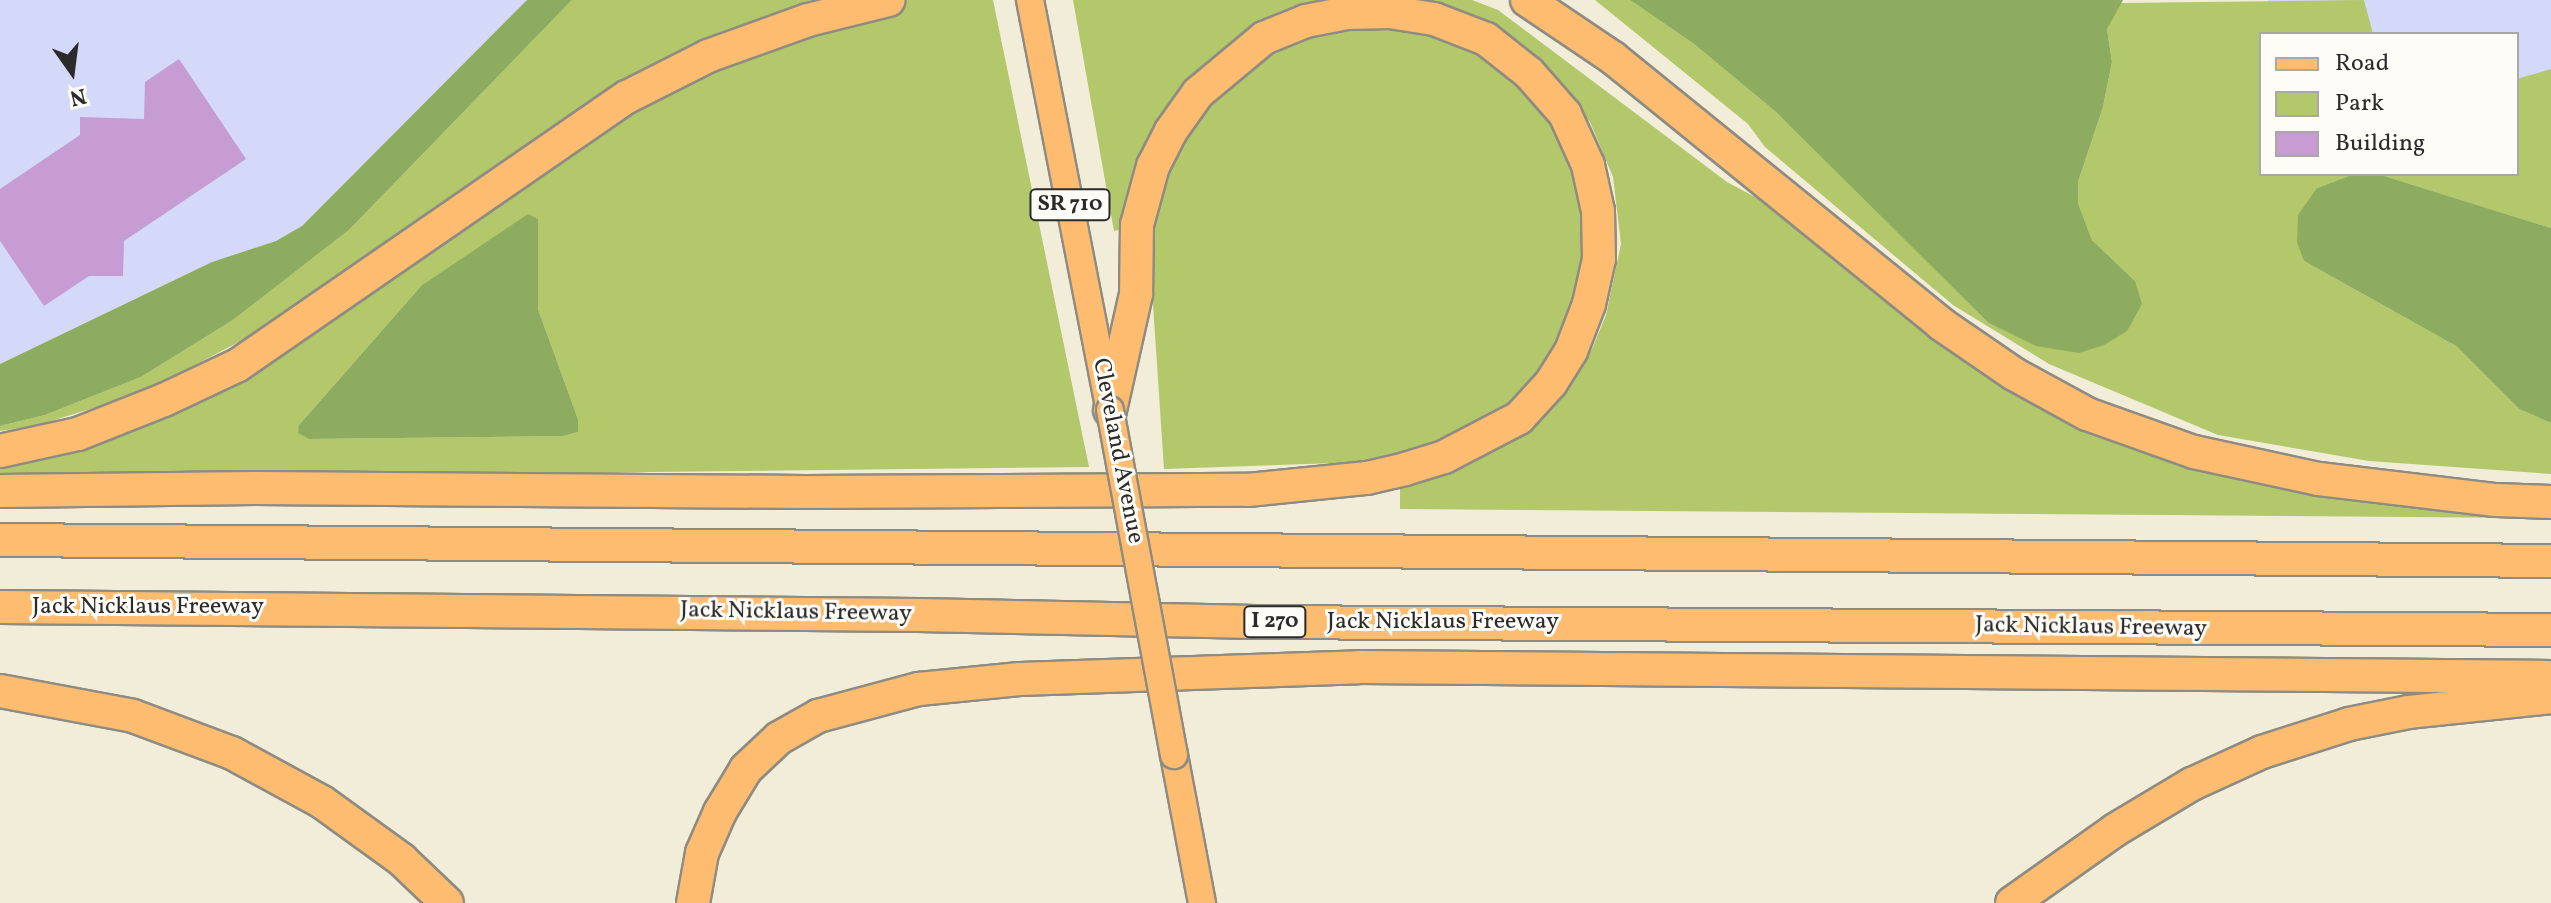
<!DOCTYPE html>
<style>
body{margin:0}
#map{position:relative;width:2551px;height:903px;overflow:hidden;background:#f2edd8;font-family:Vollkorn,serif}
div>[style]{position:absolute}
.built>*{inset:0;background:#d4d8f9}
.green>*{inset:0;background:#b3c76b}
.forest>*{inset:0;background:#8eac5f}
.building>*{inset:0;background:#c69cd2}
.roads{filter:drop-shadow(2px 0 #8e8c82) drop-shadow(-2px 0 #8e8c82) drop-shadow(0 2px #8e8c82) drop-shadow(0 -2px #8e8c82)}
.major>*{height:26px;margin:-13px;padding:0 13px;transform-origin:13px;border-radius:13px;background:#fdbc70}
.highway>*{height:32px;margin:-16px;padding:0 16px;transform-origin:16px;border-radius:16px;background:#fdbc70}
.bridges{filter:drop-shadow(2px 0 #8e8c82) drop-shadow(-2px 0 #8e8c82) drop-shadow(0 2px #8e8c82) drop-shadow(0 -2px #8e8c82)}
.major-bridge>*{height:26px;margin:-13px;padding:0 13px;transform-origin:13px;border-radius:13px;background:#fdbc70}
span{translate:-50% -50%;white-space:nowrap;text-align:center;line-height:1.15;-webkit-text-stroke:6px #fdfcf7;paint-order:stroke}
.shield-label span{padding:2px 6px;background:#fdfcf7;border:2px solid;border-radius:6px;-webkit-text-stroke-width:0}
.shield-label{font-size:22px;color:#2b2b2b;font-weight:700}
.street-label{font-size:24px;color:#2b2b2b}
.legend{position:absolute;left:2259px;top:32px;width:260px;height:144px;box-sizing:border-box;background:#fdfcf7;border:2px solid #a9a8a5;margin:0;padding:10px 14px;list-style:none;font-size:24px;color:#2b2b2b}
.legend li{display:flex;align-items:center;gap:16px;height:40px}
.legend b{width:40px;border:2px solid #a9a8a5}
.north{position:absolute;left:32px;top:32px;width:80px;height:80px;-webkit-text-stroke:6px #fdfcf7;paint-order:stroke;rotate:166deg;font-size:22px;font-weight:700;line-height:32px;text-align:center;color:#2b2b2b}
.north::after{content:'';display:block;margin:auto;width:28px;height:36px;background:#2b2b2b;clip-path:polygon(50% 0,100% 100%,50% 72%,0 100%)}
</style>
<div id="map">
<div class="built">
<div style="clip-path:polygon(0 0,527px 0,302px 226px,276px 241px,212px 262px,0 364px)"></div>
<div style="clip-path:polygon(2268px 0,2551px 0,2551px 228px,2378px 174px,2517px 174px,2517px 34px,2273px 34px)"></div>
</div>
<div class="green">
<div style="clip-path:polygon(572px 0,811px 0,713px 35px,603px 91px,246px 338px,159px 384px,103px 405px,35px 426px,0 431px,0 426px,45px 415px,141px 377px,233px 320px,349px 230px)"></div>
<div style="clip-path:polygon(evenodd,908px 0,993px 0,1089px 467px,375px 475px,0 473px,0 455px,140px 418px,653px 92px,854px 12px,908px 0,536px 270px,538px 309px,578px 419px,578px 432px,563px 436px,309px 439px,299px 433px,299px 425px,421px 286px,536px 270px)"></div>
<div style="clip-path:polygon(1073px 0,1335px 0,1245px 40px,1125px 229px,1114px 231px)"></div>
<div style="clip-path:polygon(1407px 0,1472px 0,1498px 10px,1727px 182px,1785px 213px,2044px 403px,2528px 510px,2528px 518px,1400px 509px,1400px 477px,1564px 390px,1592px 349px,1606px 315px,1621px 244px,1613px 177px,1590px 122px,1556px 77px,1522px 45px,1478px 20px)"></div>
<div style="clip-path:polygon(1595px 0,1630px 0,1694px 44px,1776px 112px,1831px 164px,2135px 281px,2092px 240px,2078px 203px,2078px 182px,2103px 107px,2112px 62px,2107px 29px,2119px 3px,2364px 0,2373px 34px,2261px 34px,2261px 174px,2354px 174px,2317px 188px,2304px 261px,2456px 346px,2519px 409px,2551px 423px,2551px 474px,2369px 461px,2218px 435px,2049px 364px,1953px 305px,1765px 147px,1748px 124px)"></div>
<div style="clip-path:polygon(1419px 22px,1500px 57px,1587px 162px,1585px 308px,1529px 395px,1448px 442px,1367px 462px,1164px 469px,1152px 290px,1153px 236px,1164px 180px,1184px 134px,1238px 70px,1316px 27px)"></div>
<div style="clip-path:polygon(2551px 69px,2551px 228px,2378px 174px,2517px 174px,2517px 79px)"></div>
</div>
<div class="forest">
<div style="clip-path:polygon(527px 0,572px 0,349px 230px,233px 320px,141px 377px,45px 415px,0 426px,0 364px,212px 262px,276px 241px,302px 226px)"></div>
<div style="clip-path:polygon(1630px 0,2123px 0,2107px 29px,2112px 62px,2103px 107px,2078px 182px,2078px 203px,2092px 240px,2135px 281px,2142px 304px,2127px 331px,2104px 345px,2079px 353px,2036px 346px,1989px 323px,1776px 112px,1694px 44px)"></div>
<div style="clip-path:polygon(2354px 174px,2378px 174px,2551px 228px,2551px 423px,2519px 409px,2456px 346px,2304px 261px,2297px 242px,2298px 215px,2317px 188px)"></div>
<div style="clip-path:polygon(528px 214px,538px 219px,538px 309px,578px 419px,578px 432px,563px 436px,309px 439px,298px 433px,299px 425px,421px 286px)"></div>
</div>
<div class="building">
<div style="clip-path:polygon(179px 59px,246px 159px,124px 241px,123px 276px,89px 276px,44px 306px,0 241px,0 189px,80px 135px,80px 117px,144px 119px,145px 82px)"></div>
</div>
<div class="roads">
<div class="major">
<div style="left:1030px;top:0;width:413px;rotate:79deg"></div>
<div style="left:1174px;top:755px;width:151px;rotate:79.3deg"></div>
</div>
<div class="highway">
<div style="left:1527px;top:0;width:104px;rotate:34deg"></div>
<div style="left:1613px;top:58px;width:422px;rotate:39deg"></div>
<div style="left:1941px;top:324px;width:88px;rotate:34.4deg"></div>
<div style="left:2014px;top:374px;width:83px;rotate:28.7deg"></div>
<div style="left:2087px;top:414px;width:114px;rotate:19.6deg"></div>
<div style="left:2194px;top:452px;width:128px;rotate:12.2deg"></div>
<div style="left:2319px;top:479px;width:178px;rotate:6.8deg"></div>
<div style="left:2496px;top:500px;width:55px;rotate:2.1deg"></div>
<div style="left:0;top:451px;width:80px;rotate:-12.3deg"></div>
<div style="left:78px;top:434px;width:92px;rotate:-21.6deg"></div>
<div style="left:164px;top:400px;width:82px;rotate:-25.3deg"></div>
<div style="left:238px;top:365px;width:472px;rotate:-34.6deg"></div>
<div style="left:627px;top:97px;width:91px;rotate:-26.8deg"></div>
<div style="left:708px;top:56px;width:106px;rotate:-19.8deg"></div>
<div style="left:808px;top:20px;width:83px;rotate:-13.9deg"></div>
<div style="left:0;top:491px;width:255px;rotate:-0.7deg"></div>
<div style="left:255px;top:488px;width:551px;rotate:0.42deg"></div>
<div style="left:806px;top:492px;width:442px;rotate:-0.3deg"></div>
<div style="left:1248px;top:490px;width:120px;rotate:-5.8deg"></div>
<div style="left:1367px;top:478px;width:39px;rotate:-13deg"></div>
<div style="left:1405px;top:469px;width:41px;rotate:-17.1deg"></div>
<div style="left:1444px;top:457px;width:85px;rotate:-27.5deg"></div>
<div style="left:1519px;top:418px;width:47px;rotate:-47.6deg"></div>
<div style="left:1551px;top:383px;width:38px;rotate:-58deg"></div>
<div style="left:1571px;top:351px;width:50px;rotate:-69deg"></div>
<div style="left:1589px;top:304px;width:46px;rotate:-77.5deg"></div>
<div style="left:1599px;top:259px;width:48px;rotate:-91.2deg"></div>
<div style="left:1598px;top:211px;width:47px;rotate:-102.3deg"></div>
<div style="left:1588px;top:165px;width:56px;rotate:-114.3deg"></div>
<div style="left:1565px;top:114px;width:55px;rotate:-131.3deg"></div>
<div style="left:1529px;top:73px;width:55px;rotate:-141.7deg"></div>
<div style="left:1486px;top:39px;width:56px;rotate:-159deg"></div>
<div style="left:1434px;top:19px;width:45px;rotate:-171deg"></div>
<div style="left:1390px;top:12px;width:43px;rotate:178.7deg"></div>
<div style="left:1347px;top:13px;width:42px;rotate:169deg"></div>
<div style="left:1306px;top:21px;width:45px;rotate:158deg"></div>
<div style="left:1264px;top:38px;width:86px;rotate:140.2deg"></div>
<div style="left:1198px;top:93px;width:47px;rotate:125.4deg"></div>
<div style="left:1171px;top:131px;width:39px;rotate:117deg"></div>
<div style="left:1153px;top:166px;width:61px;rotate:105.2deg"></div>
<div style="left:1137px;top:225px;width:69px;rotate:90.8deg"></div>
<div style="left:1136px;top:294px;width:119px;rotate:102.6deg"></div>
<div style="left:0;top:540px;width:2551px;rotate:0.47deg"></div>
<div style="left:0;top:607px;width:918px;rotate:0.5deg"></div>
<div style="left:918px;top:615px;width:338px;rotate:1.2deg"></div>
<div style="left:1256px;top:622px;width:1295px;rotate:0.35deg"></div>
<div style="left:0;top:691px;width:135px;rotate:10.6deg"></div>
<div style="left:133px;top:716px;width:106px;rotate:20.5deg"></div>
<div style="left:232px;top:753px;width:102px;rotate:28.6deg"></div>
<div style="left:322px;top:802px;width:99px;rotate:35.9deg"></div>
<div style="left:402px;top:860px;width:62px;rotate:43.7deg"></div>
<div style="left:693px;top:903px;width:51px;rotate:-79.8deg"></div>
<div style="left:702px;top:853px;width:45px;rotate:-66.3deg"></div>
<div style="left:720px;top:812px;width:50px;rotate:-58.8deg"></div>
<div style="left:746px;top:769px;width:45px;rotate:-43.2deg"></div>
<div style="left:779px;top:738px;width:45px;rotate:-29.4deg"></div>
<div style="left:818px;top:716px;width:105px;rotate:-15deg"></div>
<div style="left:919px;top:689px;width:101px;rotate:-5.7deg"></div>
<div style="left:1020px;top:679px;width:339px;rotate:-2deg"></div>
<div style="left:1359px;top:667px;width:1192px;rotate:0.48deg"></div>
<div style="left:2012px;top:903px;width:126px;rotate:-35.3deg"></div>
<div style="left:2115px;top:830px;width:90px;rotate:-30.9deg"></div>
<div style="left:2192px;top:784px;width:77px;rotate:-24.6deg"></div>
<div style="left:2262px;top:752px;width:91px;rotate:-17.8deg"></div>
<div style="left:2349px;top:724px;width:61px;rotate:-11.3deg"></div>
<div style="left:2409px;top:712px;width:143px;rotate:-6deg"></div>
</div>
</div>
<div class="bridges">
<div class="major-bridge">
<div style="left:1110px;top:410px;width:351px;rotate:79.5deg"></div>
</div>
</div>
<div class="shield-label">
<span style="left:1070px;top:205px">SR 710</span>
<span style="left:1275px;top:622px">I 270</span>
</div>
<div class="street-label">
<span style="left:1117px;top:451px;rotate:79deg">Cleveland Avenue</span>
<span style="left:148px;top:608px">Jack Nicklaus Freeway</span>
<span style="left:796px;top:613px;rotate:1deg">Jack Nicklaus Freeway</span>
<span style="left:1443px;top:623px">Jack Nicklaus Freeway</span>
<span style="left:2091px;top:628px;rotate:1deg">Jack Nicklaus Freeway</span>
</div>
<ul class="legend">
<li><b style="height:10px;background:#fdbc70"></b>Road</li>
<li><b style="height:22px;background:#b3c76b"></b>Park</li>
<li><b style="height:22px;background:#c69cd2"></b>Building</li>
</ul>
<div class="north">N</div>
</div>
